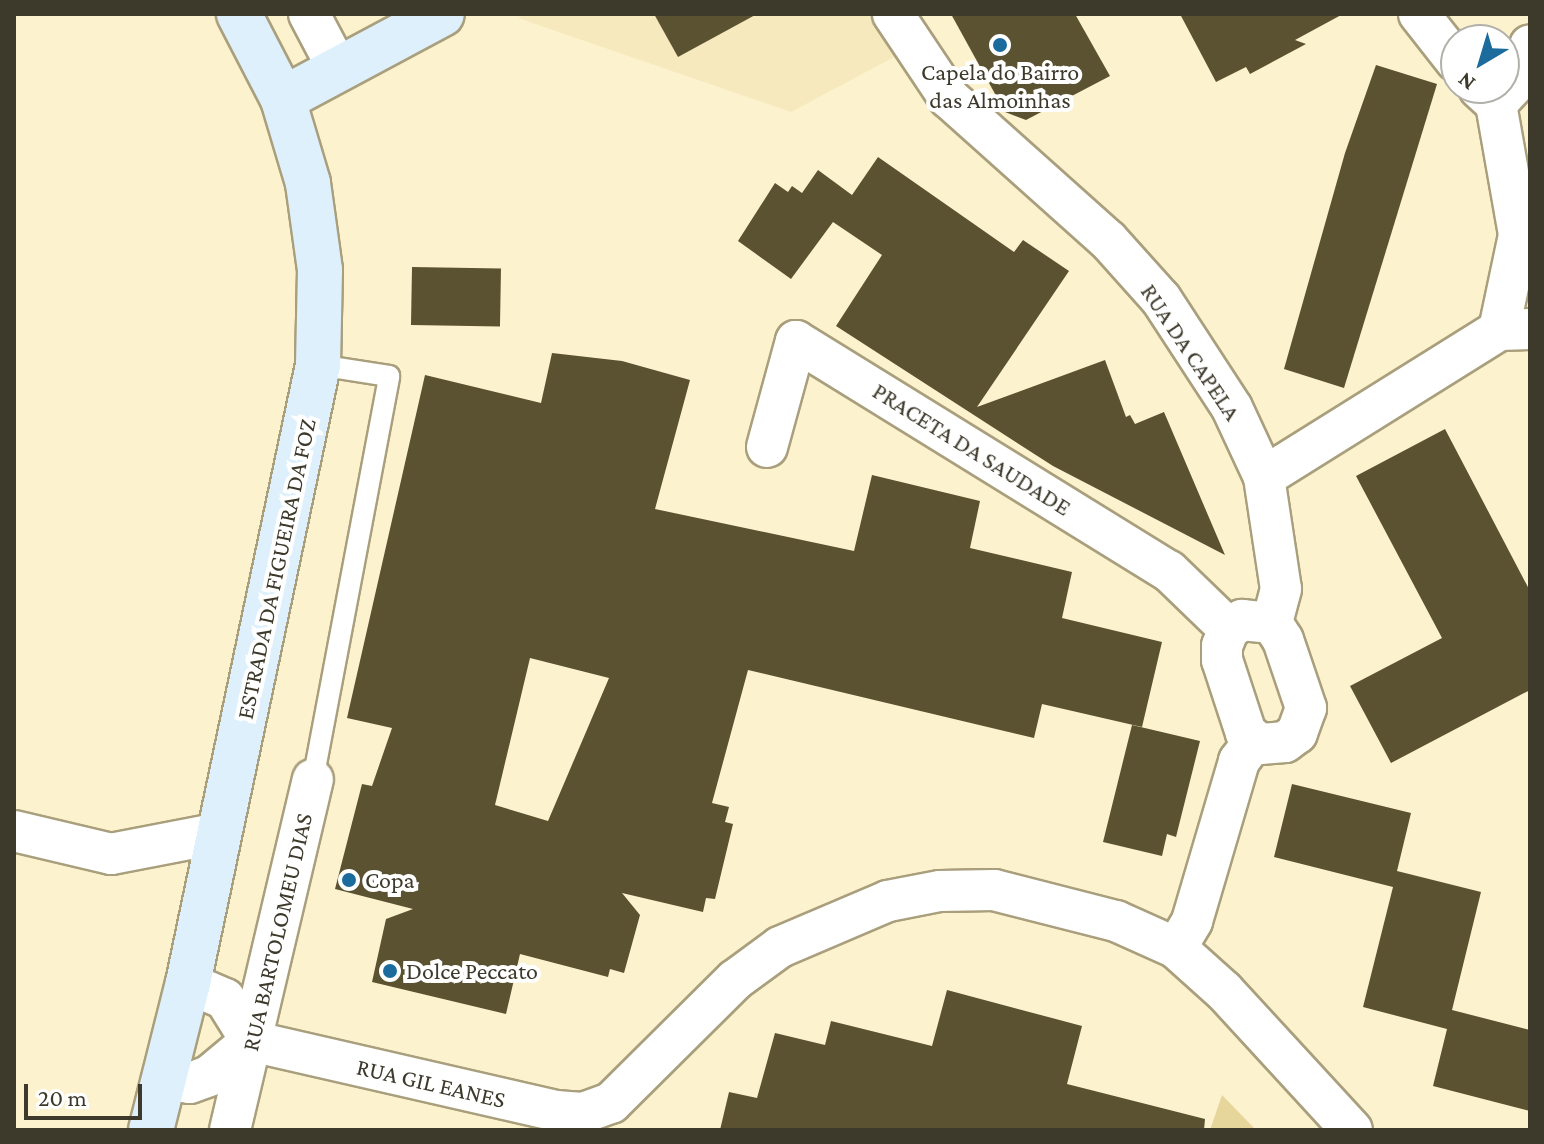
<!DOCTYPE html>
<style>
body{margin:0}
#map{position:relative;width:1544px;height:1144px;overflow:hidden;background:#fdf2ce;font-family:"Crimson Pro",serif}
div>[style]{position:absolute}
.built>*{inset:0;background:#f6e9bd}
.green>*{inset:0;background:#e7d69b}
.building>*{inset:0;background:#5b5232;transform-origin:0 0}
.roads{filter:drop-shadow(2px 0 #a99f7d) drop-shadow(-2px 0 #a99f7d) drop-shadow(0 2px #a99f7d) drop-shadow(0 -2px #a99f7d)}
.lane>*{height:20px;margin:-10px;padding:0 10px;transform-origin:10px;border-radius:10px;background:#fff}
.street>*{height:40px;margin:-20px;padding:0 20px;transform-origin:20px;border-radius:20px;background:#fff}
.secondary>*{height:44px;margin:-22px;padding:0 22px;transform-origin:22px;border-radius:22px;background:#dff0fd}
.dots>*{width:22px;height:22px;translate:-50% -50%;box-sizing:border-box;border:4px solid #fff;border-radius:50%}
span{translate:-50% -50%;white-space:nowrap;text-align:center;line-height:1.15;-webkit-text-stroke:8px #fff;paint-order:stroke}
.poi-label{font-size:24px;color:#3d392b}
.left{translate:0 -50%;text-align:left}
.street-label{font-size:24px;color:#3d392b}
.frame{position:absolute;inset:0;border:16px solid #3d392b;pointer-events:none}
.north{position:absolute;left:1440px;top:24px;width:80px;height:80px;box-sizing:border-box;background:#fff;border:2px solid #b1b0aa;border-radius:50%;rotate:218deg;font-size:22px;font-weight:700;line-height:32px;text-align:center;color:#3d392b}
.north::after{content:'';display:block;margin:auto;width:28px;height:36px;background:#1b6b9d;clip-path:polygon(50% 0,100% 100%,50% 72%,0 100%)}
.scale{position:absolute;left:24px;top:1084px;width:118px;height:36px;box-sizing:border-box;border:4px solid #3d392b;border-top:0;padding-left:10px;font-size:24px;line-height:28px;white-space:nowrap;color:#3d392b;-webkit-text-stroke:6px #fff;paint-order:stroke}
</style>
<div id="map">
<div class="built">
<div style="clip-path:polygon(526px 14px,872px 14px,896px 56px,791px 112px,518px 18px)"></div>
</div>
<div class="green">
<div style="clip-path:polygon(1222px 1095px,1256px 1130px,1210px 1130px)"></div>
</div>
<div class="building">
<div style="clip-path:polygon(654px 14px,757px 14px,678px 57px)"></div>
<div style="clip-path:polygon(951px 14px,1075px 14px,1110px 76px,1026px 120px,1005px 112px)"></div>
<div style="clip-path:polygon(1180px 14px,1343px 14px,1295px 40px,1306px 44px,1250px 74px,1246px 67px,1216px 82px)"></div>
<div style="clip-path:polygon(1376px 65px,1437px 84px,1344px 388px,1284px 369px,1345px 153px)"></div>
<div style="clip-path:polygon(878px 157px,1014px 252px,1023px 240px,1069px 271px,977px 407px,1105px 360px,1126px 417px,1130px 415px,1135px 424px,1164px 412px,1225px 555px,1053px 466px,836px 326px,882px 255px,833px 222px,791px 279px,738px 241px,775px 183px,788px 192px,792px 186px,802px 193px,818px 170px,852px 195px)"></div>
<div style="left:412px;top:267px;width:89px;height:58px;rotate:1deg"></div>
<div style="clip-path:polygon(evenodd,552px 353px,622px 361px,690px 380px,655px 509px,854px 551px,872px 475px,980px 501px,970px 548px,1072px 572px,1062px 618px,1162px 642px,1142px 727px,1042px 704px,1034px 738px,748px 670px,712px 803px,729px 807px,725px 822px,733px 824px,715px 899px,706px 898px,703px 912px,622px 893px,640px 915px,624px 973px,610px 969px,608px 977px,520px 954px,506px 1014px,372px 982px,386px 919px,413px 909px,335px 889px,362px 784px,372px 786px,392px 728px,347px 718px,425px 375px,541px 403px,552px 353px,530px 658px,609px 678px,548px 821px,495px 805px,530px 658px)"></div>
<div style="clip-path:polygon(1445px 429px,1530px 591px,1530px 690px,1391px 763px,1350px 686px,1442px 638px,1356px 476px)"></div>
<div style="clip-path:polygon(1132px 725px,1200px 741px,1176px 837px,1167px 834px,1162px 856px,1103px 842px)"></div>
<div style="clip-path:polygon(1292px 784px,1411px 813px,1397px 871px,1481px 892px,1452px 1010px,1530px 1030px,1530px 1111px,1433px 1086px,1447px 1029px,1363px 1007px,1393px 887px,1274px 857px)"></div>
<div style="clip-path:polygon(947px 990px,1082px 1026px,1067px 1084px,1205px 1119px,1204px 1130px,720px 1130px,729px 1092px,757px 1098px,775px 1033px,825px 1045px,831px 1021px,932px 1046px)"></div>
</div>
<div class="roads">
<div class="lane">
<div style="left:313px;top:780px;width:411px;rotate:-79.3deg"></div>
<div style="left:389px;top:376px;width:72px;rotate:-171.2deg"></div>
</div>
<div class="street">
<div style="left:309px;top:14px;width:62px;rotate:62.2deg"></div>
<div style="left:893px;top:14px;width:101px;rotate:56.3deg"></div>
<div style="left:949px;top:98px;width:213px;rotate:41.8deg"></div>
<div style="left:1108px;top:240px;width:79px;rotate:48.1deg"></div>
<div style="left:1161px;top:299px;width:130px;rotate:56.9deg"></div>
<div style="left:1232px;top:408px;width:76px;rotate:65.1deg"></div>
<div style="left:1264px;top:477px;width:113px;rotate:81.4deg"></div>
<div style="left:1281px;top:589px;width:35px;rotate:105deg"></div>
<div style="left:1272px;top:623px;width:20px;rotate:57deg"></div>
<div style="left:1283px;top:640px;width:72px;rotate:71.3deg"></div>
<div style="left:1306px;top:708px;width:27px;rotate:110deg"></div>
<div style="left:1297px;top:733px;width:15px;rotate:143deg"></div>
<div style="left:1285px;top:742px;width:25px;rotate:175deg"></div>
<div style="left:1260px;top:744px;width:18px;rotate:-142deg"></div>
<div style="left:1246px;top:733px;width:77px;rotate:-108.2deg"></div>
<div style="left:1222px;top:660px;width:14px;rotate:-90deg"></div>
<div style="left:1222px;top:646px;width:18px;rotate:-68deg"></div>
<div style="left:1229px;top:629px;width:16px;rotate:-35deg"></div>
<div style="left:1242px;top:620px;width:30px;rotate:6deg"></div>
<div style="left:1419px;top:14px;width:60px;rotate:51.8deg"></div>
<div style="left:1479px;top:88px;width:23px;rotate:43deg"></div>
<div style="left:1496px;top:104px;width:133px;rotate:80deg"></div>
<div style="left:1519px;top:235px;width:97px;rotate:101.9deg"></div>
<div style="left:1496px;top:104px;width:35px;rotate:-47deg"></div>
<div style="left:1520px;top:78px;width:34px;rotate:-73deg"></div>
<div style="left:767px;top:447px;width:110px;rotate:-74.7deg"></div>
<div style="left:796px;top:341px;width:438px;rotate:31.7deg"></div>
<div style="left:1169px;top:571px;width:83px;rotate:44deg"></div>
<div style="left:1264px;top:477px;width:277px;rotate:-32deg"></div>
<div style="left:1499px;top:330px;width:31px;rotate:-2deg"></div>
<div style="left:14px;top:831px;width:100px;rotate:13.3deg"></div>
<div style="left:111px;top:854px;width:111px;rotate:-10.9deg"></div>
<div style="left:1176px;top:948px;width:31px;rotate:-59deg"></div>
<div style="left:1192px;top:921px;width:167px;rotate:-73.6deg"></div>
<div style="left:1239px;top:761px;width:25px;rotate:-53deg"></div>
<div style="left:188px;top:983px;width:40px;rotate:23.4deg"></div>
<div style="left:225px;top:999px;width:49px;rotate:58.2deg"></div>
<div style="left:251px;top:1041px;width:313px;rotate:12.9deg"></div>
<div style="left:556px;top:1111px;width:27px;rotate:4deg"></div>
<div style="left:583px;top:1113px;width:30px;rotate:-20deg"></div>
<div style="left:611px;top:1103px;width:175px;rotate:-44.8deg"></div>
<div style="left:735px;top:980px;width:56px;rotate:-36.3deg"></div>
<div style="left:780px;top:947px;width:117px;rotate:-23.1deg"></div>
<div style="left:888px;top:901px;width:53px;rotate:-10.9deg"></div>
<div style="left:940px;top:891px;width:54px;rotate:-1.1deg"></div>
<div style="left:994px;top:890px;width:126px;rotate:14.3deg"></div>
<div style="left:1116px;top:921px;width:66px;rotate:24.2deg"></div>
<div style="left:1176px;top:948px;width:64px;rotate:41.9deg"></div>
<div style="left:1224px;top:991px;width:189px;rotate:47.4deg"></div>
<div style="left:165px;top:1079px;width:25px;rotate:9deg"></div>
<div style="left:190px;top:1083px;width:20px;rotate:-20deg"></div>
<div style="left:209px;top:1076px;width:55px;rotate:-39.8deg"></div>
<div style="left:230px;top:1130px;width:360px;rotate:-76.7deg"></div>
</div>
<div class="secondary">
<div style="left:283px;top:99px;width:180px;rotate:-28.1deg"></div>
<div style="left:151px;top:1130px;width:152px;rotate:-75.9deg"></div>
<div style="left:188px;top:983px;width:632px;rotate:-78.12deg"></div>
<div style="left:318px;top:365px;width:95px;rotate:-88.8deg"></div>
<div style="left:320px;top:270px;width:88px;rotate:-97.9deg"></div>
<div style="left:308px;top:183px;width:88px;rotate:-106.6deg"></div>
<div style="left:283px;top:99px;width:96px;rotate:-117.4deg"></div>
</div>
</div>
<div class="dots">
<div style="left:1000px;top:45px;background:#1b6b9d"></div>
<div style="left:349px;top:880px;background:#1b6b9d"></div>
<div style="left:390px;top:971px;background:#1b6b9d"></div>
</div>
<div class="poi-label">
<span style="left:1000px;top:86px">Capela do Bairro<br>das Almoinhas</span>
<span class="left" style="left:365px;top:880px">Copa</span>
<span class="left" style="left:406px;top:971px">Dolce Peccato</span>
</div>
<div class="street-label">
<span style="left:1191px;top:352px;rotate:56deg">RUA DA CAPELA</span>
<span style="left:972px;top:449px;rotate:32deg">PRACETA DA SAUDADE</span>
<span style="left:276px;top:569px;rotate:-78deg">ESTRADA DA FIGUEIRA DA FOZ</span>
<span style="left:277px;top:932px;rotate:-77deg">RUA BARTOLOMEU DIAS</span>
<span style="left:431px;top:1083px;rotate:13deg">RUA GIL EANES</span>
</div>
<div class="frame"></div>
<div class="north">N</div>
<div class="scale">20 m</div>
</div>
